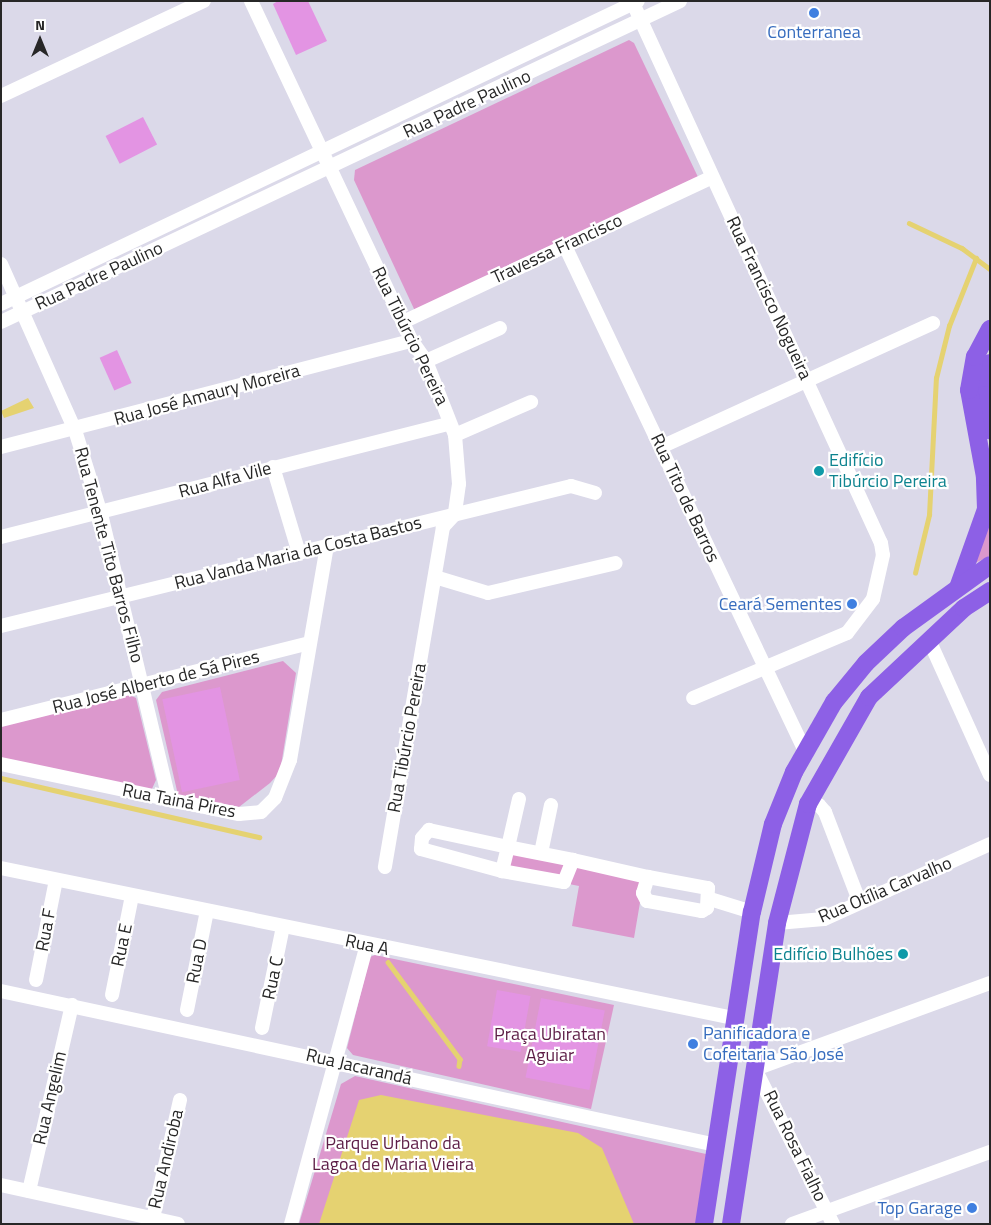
<!DOCTYPE html>
<meta charset="utf-8">
<style>
body{margin:0}
#map{position:relative;width:991px;height:1225px;overflow:hidden;background:#dbd9e9;font-family:"Titillium Web",sans-serif}
div>[style]{position:absolute}
.green>*{inset:0;background:#dc98cd}
.pitch>*{inset:0;background:#e394e3;transform-origin:0 0}
.water>*{inset:0;background:#e5d271}
.stream>*{height:4.5px;margin:-2.25px;padding:0 2.25px;transform-origin:2.25px;border-radius:2.25px;background:#e5d271}
.minor>*{height:14px;margin:-7px;padding:0 7px;transform-origin:7px;border-radius:7px;background:#fff}
.major>*{height:18px;margin:-9px;padding:0 9px;transform-origin:9px;border-radius:9px;background:#8d60e6}
.dots>*{width:14px;height:14px;translate:-50% -50%;box-sizing:border-box;border:2px solid #fff;border-radius:50%}
span{translate:-50% -50%;white-space:nowrap;text-align:center;line-height:1.15;-webkit-text-stroke:4.5px #fff;paint-order:stroke}
.shop-label{font-size:18px;color:#366cbe}
.right{translate:-100% -50%;text-align:right}
.left{translate:0 -50%;text-align:left}
.street-label{font-size:18px;color:#272727}
.culture-label{font-size:18px;color:#0d838f}
.park-label{font-size:18px;color:#5d1d46}
.frame{position:absolute;inset:0;border:2px solid #272727;pointer-events:none}
.north{position:absolute;left:15px;top:15px;width:50px;height:50px;-webkit-text-stroke:4px #fff;paint-order:stroke;rotate:0deg;font-size:14px;font-weight:700;line-height:20px;text-align:center;color:#272727}
.north::after{content:'';display:block;margin:auto;width:18px;height:22px;background:#272727;clip-path:polygon(50% 0,100% 100%,50% 72%,0 100%)}
</style>
<div id="map">
<div class="green">
<div style="clip-path:polygon(629px 40px,634px 43px,698px 177px,415px 311px,354px 180px,355px 170px)"></div>
<div style="clip-path:polygon(990px 519px,990px 556px,973px 564px)"></div>
<div style="clip-path:polygon(283px 661px,296px 673px,280px 772px,270px 783px,239px 807px,178px 795px,156px 700px,162px 692px)"></div>
<div style="clip-path:polygon(125px 693px,136px 698px,156px 780px,151px 791px,1px 758px,1px 725px)"></div>
<div style="clip-path:polygon(512px 853px,644px 879px,634px 938px,572px 926px,579px 886px,508px 872px)"></div>
<div style="clip-path:polygon(375px 955px,614px 1005px,591px 1109px,353px 1055px,347px 1048px,370px 957px)"></div>
<div style="clip-path:polygon(355px 1076px,706px 1154px,696px 1224px,299px 1224px,341px 1084px)"></div>
</div>
<div class="pitch">
<div style="clip-path:polygon(278px 1px,308px 1px,327px 41px,296px 55px,273px 4px)"></div>
<div style="left:143px;top:117px;width:31px;height:42px;rotate:63deg"></div>
<div style="left:117px;top:350px;width:36px;height:19px;rotate:66deg"></div>
<div style="left:220px;top:687px;width:95px;height:59px;rotate:78deg"></div>
<div style="left:497px;top:990px;width:34px;height:57px;rotate:10deg"></div>
<div style="left:541px;top:998px;width:65px;height:81px;rotate:11deg"></div>
</div>
<div class="water">
<div style="clip-path:polygon(28px 398px,34px 408px,4px 418px,1px 411px)"></div>
<div style="clip-path:polygon(381px 1095px,578px 1133px,602px 1148px,634px 1224px,319px 1224px,359px 1100px)"></div>
</div>
<div class="stream">
<div style="left:909px;top:223px;width:59px;rotate:25.3deg"></div>
<div style="left:962px;top:248px;width:35px;rotate:37deg"></div>
<div style="left:915px;top:573px;width:60px;rotate:-76.4deg"></div>
<div style="left:929px;top:515px;width:137px;rotate:-87.1deg"></div>
<div style="left:936px;top:378px;width:54px;rotate:-76deg"></div>
<div style="left:949px;top:326px;width:73px;rotate:-68.3deg"></div>
<div style="left:1px;top:778px;width:265px;rotate:12.9deg"></div>
<div style="left:388px;top:962px;width:121px;rotate:53.4deg"></div>
<div style="left:460px;top:1059px;width:7px;rotate:98deg"></div>
</div>
<div class="minor">
<div style="left:251px;top:1px;width:376px;rotate:64.7deg"></div>
<div style="left:412px;top:341px;width:24px;rotate:55deg"></div>
<div style="left:426px;top:361px;width:79px;rotate:68.6deg"></div>
<div style="left:455px;top:435px;width:49px;rotate:85.3deg"></div>
<div style="left:459px;top:484px;width:30px;rotate:98deg"></div>
<div style="left:455px;top:514px;width:18px;rotate:133deg"></div>
<div style="left:443px;top:527px;width:345px;rotate:99.7deg"></div>
<div style="left:632px;top:1px;width:596px;rotate:65.33deg"></div>
<div style="left:881px;top:543px;width:12px;rotate:81deg"></div>
<div style="left:883px;top:555px;width:45px;rotate:102.8deg"></div>
<div style="left:873px;top:599px;width:43px;rotate:127.4deg"></div>
<div style="left:847px;top:633px;width:167px;rotate:157.1deg"></div>
<div style="left:1px;top:96px;width:224px;rotate:-25.1deg"></div>
<div style="left:565px;top:246px;width:557px;rotate:64.59deg"></div>
<div style="left:1px;top:264px;width:182px;rotate:66deg"></div>
<div style="left:75px;top:430px;width:88px;rotate:72.8deg"></div>
<div style="left:101px;top:514px;width:294px;rotate:76.6deg"></div>
<div style="left:1px;top:304px;width:705px;rotate:-25.44deg"></div>
<div style="left:1px;top:322px;width:751px;rotate:-25.3deg"></div>
<div style="left:403px;top:322px;width:341px;rotate:-25.1deg"></div>
<div style="left:426px;top:361px;width:81px;rotate:-24deg"></div>
<div style="left:455px;top:435px;width:83px;rotate:-23.5deg"></div>
<div style="left:1px;top:447px;width:424px;rotate:-14.5deg"></div>
<div style="left:661px;top:447px;width:299px;rotate:-24.5deg"></div>
<div style="left:273px;top:467px;width:90px;rotate:73.2deg"></div>
<div style="left:1px;top:537px;width:463px;rotate:-14.2deg"></div>
<div style="left:435px;top:577px;width:55px;rotate:16.8deg"></div>
<div style="left:488px;top:593px;width:131px;rotate:-13.2deg"></div>
<div style="left:1px;top:626px;width:587px;rotate:-13.8deg"></div>
<div style="left:571px;top:486px;width:25px;rotate:16deg"></div>
<div style="left:929px;top:640px;width:148px;rotate:65.7deg"></div>
<div style="left:1px;top:720px;width:318px;rotate:-14deg"></div>
<div style="left:1px;top:764px;width:243px;rotate:11.9deg"></div>
<div style="left:239px;top:814px;width:22px;rotate:-5deg"></div>
<div style="left:261px;top:812px;width:20px;rotate:-45deg"></div>
<div style="left:275px;top:798px;width:41px;rotate:-68.5deg"></div>
<div style="left:290px;top:760px;width:217px;rotate:-80.2deg"></div>
<div style="left:519px;top:799px;width:49px;rotate:102.9deg"></div>
<div style="left:508px;top:847px;width:25px;rotate:104deg"></div>
<div style="left:502px;top:871px;width:84px;rotate:-164.8deg"></div>
<div style="left:421px;top:849px;width:11px;rotate:-85deg"></div>
<div style="left:422px;top:838px;width:11px;rotate:-49deg"></div>
<div style="left:429px;top:830px;width:81px;rotate:12.1deg"></div>
<div style="left:508px;top:847px;width:66px;rotate:11.3deg"></div>
<div style="left:573px;top:860px;width:77px;rotate:12.8deg"></div>
<div style="left:808px;top:804px;width:11px;rotate:5deg"></div>
<div style="left:819px;top:805px;width:9px;rotate:49deg"></div>
<div style="left:825px;top:812px;width:97px;rotate:69deg"></div>
<div style="left:541px;top:853px;width:49px;rotate:-78.2deg"></div>
<div style="left:1px;top:868px;width:748px;rotate:11.57deg"></div>
<div style="left:502px;top:871px;width:63px;rotate:10.1deg"></div>
<div style="left:564px;top:882px;width:24px;rotate:-68deg"></div>
<div style="left:648px;top:877px;width:61px;rotate:10.4deg"></div>
<div style="left:708px;top:888px;width:20px;rotate:93deg"></div>
<div style="left:707px;top:908px;width:6px;rotate:149deg"></div>
<div style="left:702px;top:911px;width:56px;rotate:-169.7deg"></div>
<div style="left:647px;top:901px;width:9px;rotate:-117deg"></div>
<div style="left:643px;top:893px;width:17px;rotate:-73deg"></div>
<div style="left:710px;top:899px;width:44px;rotate:17.2deg"></div>
<div style="left:777px;top:923px;width:47px;rotate:-4.9deg"></div>
<div style="left:824px;top:919px;width:182px;rotate:-24.3deg"></div>
<div style="left:36px;top:980px;width:102px;rotate:-78.7deg"></div>
<div style="left:1px;top:991px;width:731px;rotate:12.15deg"></div>
<div style="left:112px;top:995px;width:101px;rotate:-78.6deg"></div>
<div style="left:187px;top:1010px;width:101px;rotate:-78.6deg"></div>
<div style="left:262px;top:1028px;width:103px;rotate:-78.3deg"></div>
<div style="left:1px;top:1185px;width:181px;rotate:12.4deg"></div>
<div style="left:29px;top:1191px;width:191px;rotate:-77deg"></div>
<div style="left:153px;top:1218px;width:121px;rotate:-77.1deg"></div>
<div style="left:291px;top:1224px;width:289px;rotate:-74.8deg"></div>
<div style="left:792px;top:1224px;width:211px;rotate:-20deg"></div>
<div style="left:833px;top:1224px;width:174px;rotate:-116.7deg"></div>
<div style="left:755px;top:1069px;width:250px;rotate:-20.1deg"></div>
</div>
<div class="major">
<div style="left:990px;top:363px;width:33px;rotate:101deg"></div>
<div style="left:984px;top:395px;width:36px;rotate:80deg"></div>
<div style="left:959px;top:585px;width:81px;rotate:-70.4deg"></div>
<div style="left:986px;top:509px;width:32px;rotate:-92deg"></div>
<div style="left:985px;top:477px;width:88px;rotate:-100.4deg"></div>
<div style="left:969px;top:390px;width:34px;rotate:-80deg"></div>
<div style="left:975px;top:357px;width:32px;rotate:-62deg"></div>
<div style="left:704px;top:1224px;width:316px;rotate:-81.3deg"></div>
<div style="left:752px;top:912px;width:90px;rotate:-76.6deg"></div>
<div style="left:773px;top:824px;width:56px;rotate:-68deg"></div>
<div style="left:794px;top:772px;width:81px;rotate:-60.3deg"></div>
<div style="left:834px;top:702px;width:50px;rotate:-50.6deg"></div>
<div style="left:866px;top:663px;width:51px;rotate:-43.4deg"></div>
<div style="left:903px;top:628px;width:107px;rotate:-35.9deg"></div>
<div style="left:731px;top:1224px;width:304px;rotate:-81.3deg"></div>
<div style="left:777px;top:923px;width:123px;rotate:-75.4deg"></div>
<div style="left:808px;top:804px;width:123px;rotate:-60.3deg"></div>
<div style="left:869px;top:697px;width:130px;rotate:-43.1deg"></div>
<div style="left:964px;top:608px;width:31px;rotate:-33deg"></div>
</div>
<div class="dots">
<div style="left:814px;top:13px;background:#3f7fe0"></div>
<div style="left:819px;top:471px;background:#0f9aa8"></div>
<div style="left:852px;top:604px;background:#3f7fe0"></div>
<div style="left:903px;top:954px;background:#0f9aa8"></div>
<div style="left:693px;top:1044px;background:#3f7fe0"></div>
<div style="left:972px;top:1208px;background:#3f7fe0"></div>
</div>
<div class="shop-label">
<span style="left:814px;top:32px">Conterranea</span>
<span class="right" style="left:842px;top:604px">Ceará Sementes</span>
<span class="left" style="left:703px;top:1044px">Panificadora e<br>Cofeitaria São José</span>
<span class="right" style="left:962px;top:1208px">Top Garage</span>
</div>
<div class="street-label">
<span style="left:467px;top:104px;rotate:-25deg">Rua Padre Paulino</span>
<span style="left:557px;top:249px;rotate:-25deg">Travessa Francisco</span>
<span style="left:99px;top:276px;rotate:-25deg">Rua Padre Paulino</span>
<span style="left:769px;top:298px;rotate:65deg">Rua Francisco Nogueira</span>
<span style="left:410px;top:336px;rotate:64deg">Rua Tibúrcio Pereira</span>
<span style="left:207px;top:395px;rotate:-15deg">Rua José Amaury Moreira</span>
<span style="left:225px;top:480px;rotate:-15deg">Rua Alfa Vile</span>
<span style="left:685px;top:498px;rotate:65deg">Rua Tito de Barros</span>
<span style="left:298px;top:553px;rotate:-14deg">Rua Vanda Maria da Costa Bastos</span>
<span style="left:109px;top:555px;rotate:75deg">Rua Tenente Tito Barros Filho</span>
<span style="left:156px;top:682px;rotate:-14deg">Rua José Alberto de Sá Pires</span>
<span style="left:407px;top:738px;rotate:-80deg">Rua Tibúrcio Pereira</span>
<span style="left:179px;top:801px;rotate:11deg">Rua Tainá Pires</span>
<span style="left:885px;top:890px;rotate:-23deg">Rua Otília Carvalho</span>
<span style="left:46px;top:930px;rotate:-79deg">Rua F</span>
<span style="left:122px;top:945px;rotate:-78deg">Rua E</span>
<span style="left:367px;top:945px;rotate:12deg">Rua A</span>
<span style="left:197px;top:961px;rotate:-79deg">Rua D</span>
<span style="left:273px;top:978px;rotate:-78deg">Rua C</span>
<span style="left:359px;top:1067px;rotate:13deg">Rua Jacarandá</span>
<span style="left:50px;top:1098px;rotate:-77deg">Rua Angelim</span>
<span style="left:795px;top:1146px;rotate:64deg">Rua Rosa Fialho</span>
<span style="left:166px;top:1159px;rotate:-77deg">Rua Andiroba</span>
</div>
<div class="culture-label">
<span class="left" style="left:829px;top:471px">Edifício<br>Tibúrcio Pereira</span>
<span class="right" style="left:893px;top:954px">Edifício Bulhões</span>
</div>
<div class="park-label">
<span style="left:550px;top:1045px">Praça Ubiratan<br>Aguiar</span>
<span style="left:393px;top:1154px">Parque Urbano da<br>Lagoa de Maria Vieira</span>
</div>
<div class="frame"></div>
<div class="north">N</div>
</div>
